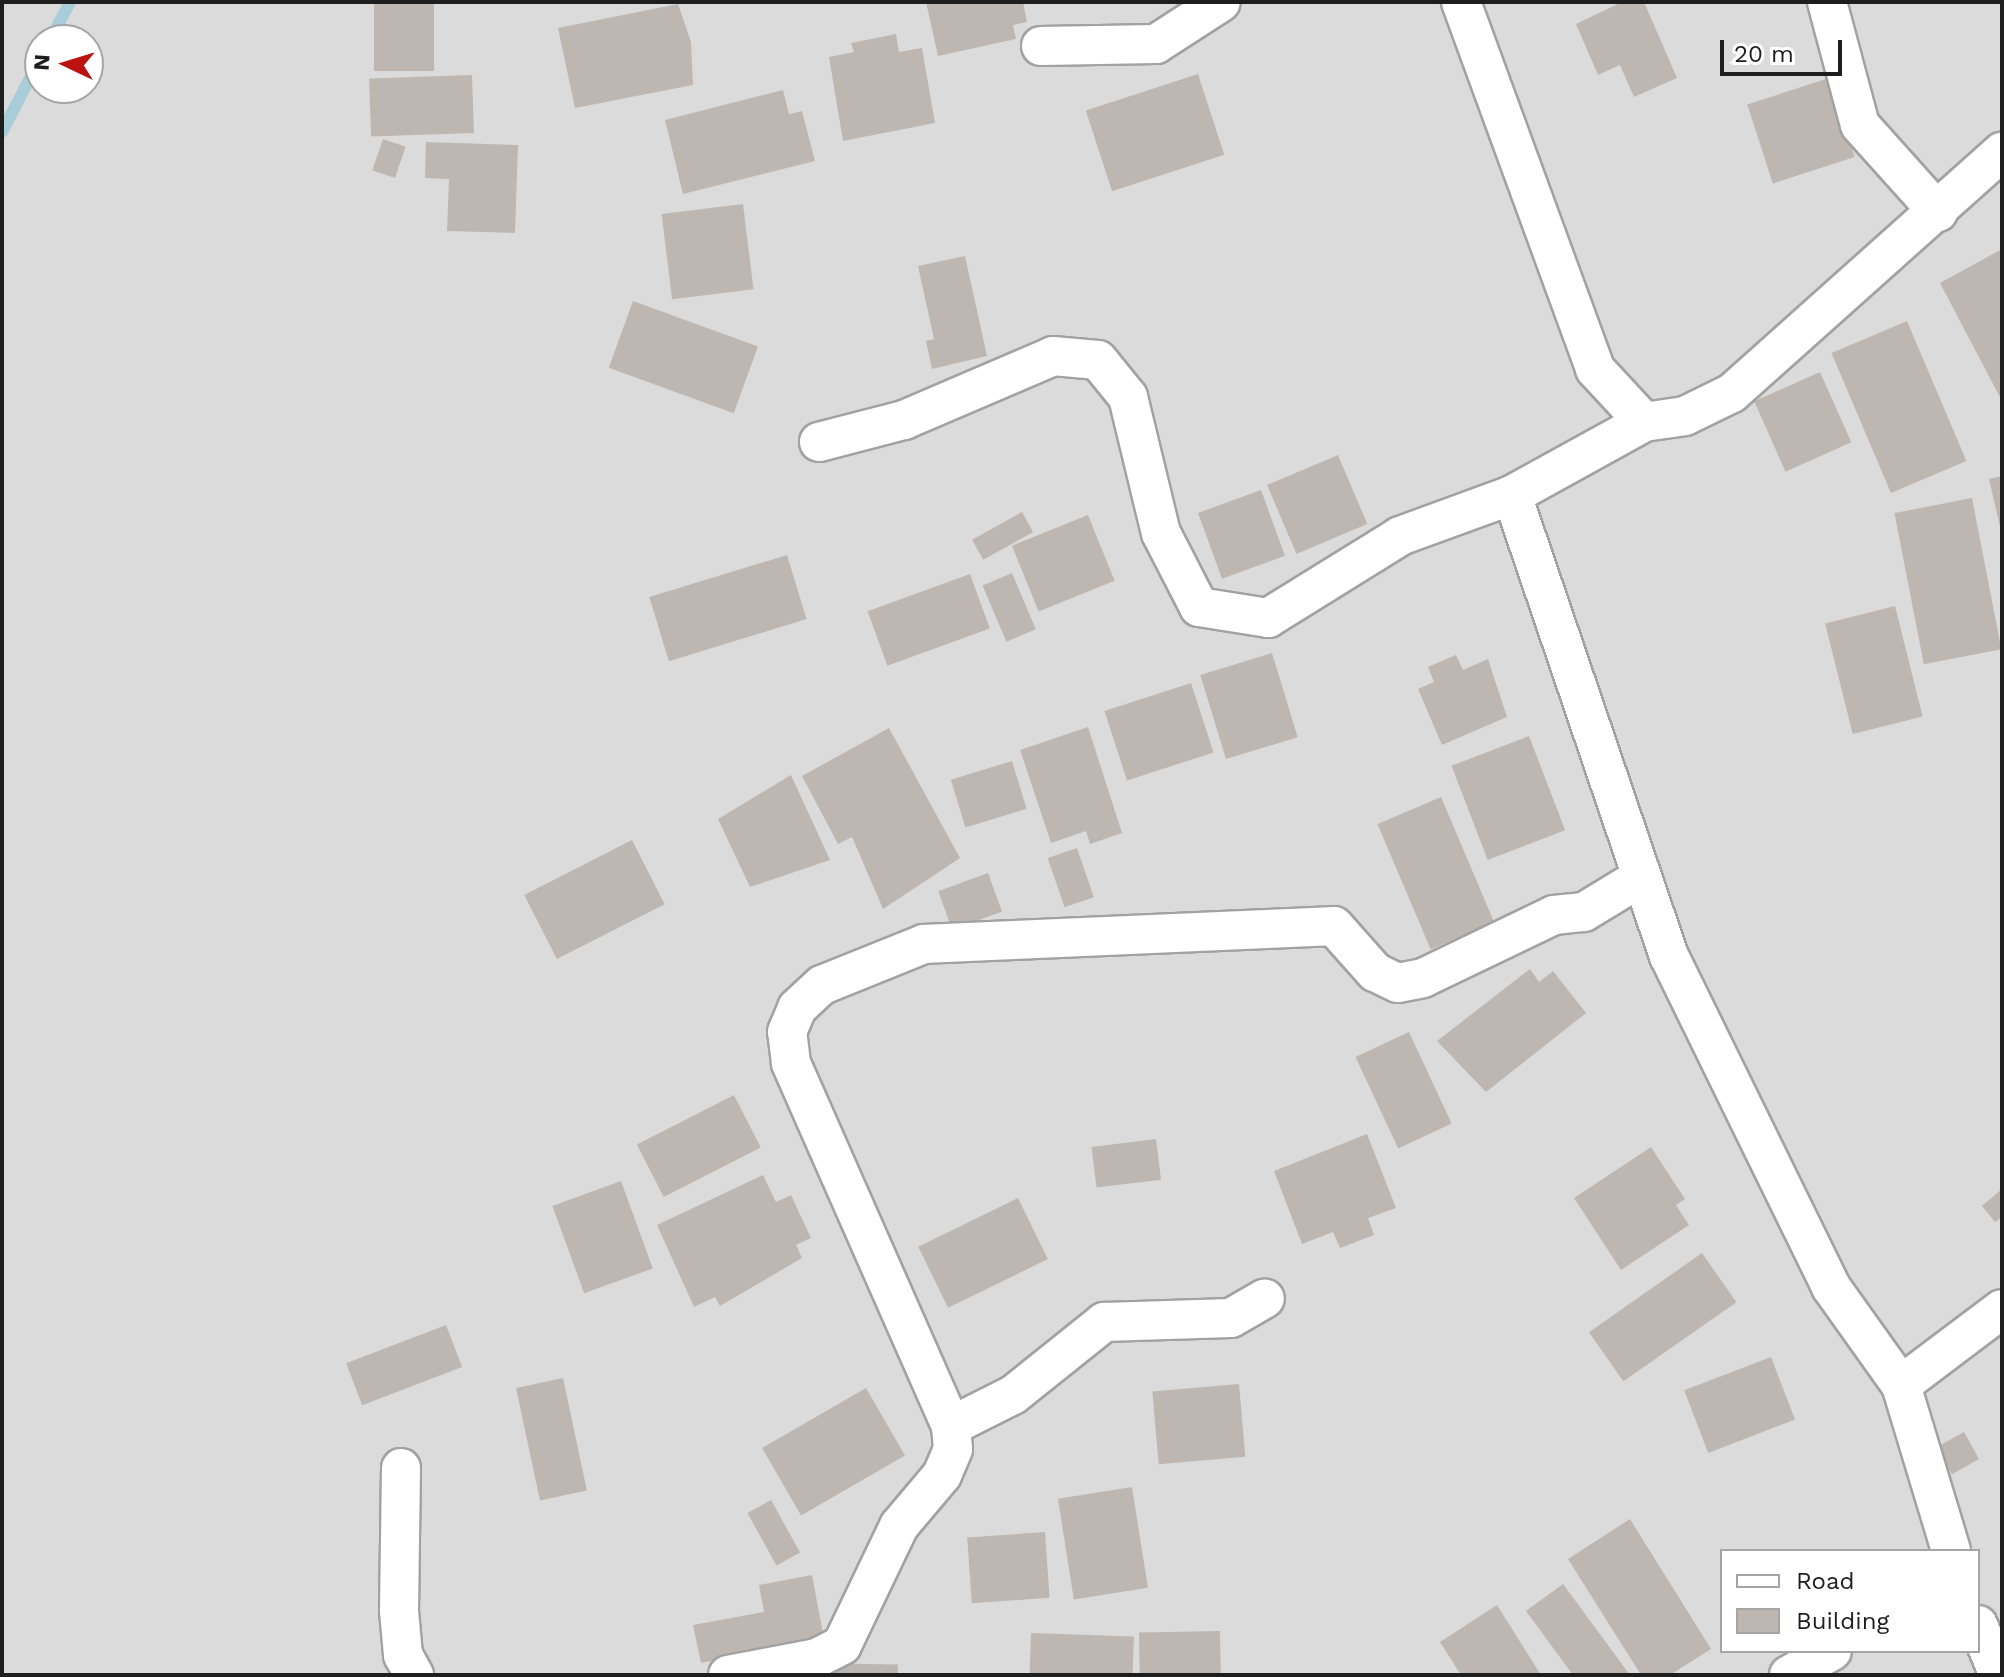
<!DOCTYPE html>
<style>
body{margin:0}
#map{position:relative;width:2004px;height:1677px;overflow:hidden;background:#eeebe4;font-family:"Work Sans",sans-serif}
div>[style]{position:absolute}
.residential>*{inset:0;background:#dcdbdb}
.stream>*{height:12px;margin:-6px;padding:0 6px;transform-origin:6px;border-radius:6px;background:#a8ccd8}
.building>*{inset:0;background:#beb7b1;transform-origin:0 0}
.roads{filter:drop-shadow(2px 0 #a2a2a2) drop-shadow(-2px 0 #a2a2a2) drop-shadow(0 2px #a2a2a2) drop-shadow(0 -2px #a2a2a2)}
.street>*{height:38px;margin:-19px;padding:0 19px;transform-origin:19px;border-radius:19px;background:#fff}
span{translate:-50% -50%;white-space:nowrap;text-align:center;line-height:1.15;-webkit-text-stroke:8px #fff;paint-order:stroke}
.frame{position:absolute;inset:0;border:4px solid #1e1e1e;pointer-events:none}
.legend{position:absolute;left:1720px;top:1549px;width:260px;height:104px;box-sizing:border-box;background:#fff;border:2px solid #a5a5a5;margin:0;padding:10px 14px;list-style:none;font-size:24px;color:#1e1e1e}
.legend li{display:flex;align-items:center;gap:16px;height:40px}
.legend b{width:40px;border:2px solid #a5a5a5}
.north{position:absolute;left:24px;top:24px;width:80px;height:80px;box-sizing:border-box;background:#fff;border:2px solid #a5a5a5;border-radius:50%;rotate:274deg;font-size:22px;font-weight:700;line-height:32px;text-align:center;color:#1e1e1e}
.north::after{content:'';display:block;margin:auto;width:28px;height:36px;background:#bc1310;clip-path:polygon(50% 0,100% 100%,50% 72%,0 100%)}
.scale{position:absolute;left:1720px;top:40px;width:122px;height:36px;box-sizing:border-box;border:4px solid #1e1e1e;border-top:0;padding-left:10px;font-size:24px;line-height:28px;white-space:nowrap;color:#1e1e1e;-webkit-text-stroke:6px #fff;paint-order:stroke}
</style>
<div id="map">
<div class="residential">
<div style="clip-path:polygon(evenodd,2px 2px,2002px 2px,2002px 1675px,2px 1675px,2px 2px,40px 40px,88px 40px,88px 88px,40px 88px,40px 40px,2px 2px,1722px 1551px,1978px 1551px,1978px 1651px,1722px 1651px,1722px 1551px)"></div>
</div>
<div class="stream">
<div style="left:50px;top:40px;width:43px;rotate:-62.2deg"></div>
<div style="left:2px;top:132px;width:82px;rotate:-62.5deg"></div>
</div>
<div class="building">
<div style="left:374px;top:2px;width:60px;height:69px"></div>
<div style="clip-path:polygon(926px 2px,1023px 2px,1027px 22px,1013px 25px,1016px 39px,938px 56px)"></div>
<div style="clip-path:polygon(1622px 2px,1644px 2px,1677px 78px,1634px 97px,1620px 65px,1598px 75px,1576px 24px)"></div>
<div style="clip-path:polygon(678px 4px,691px 42px,693px 85px,575px 108px,558px 28px)"></div>
<div style="clip-path:polygon(896px 34px,899px 52px,922px 48px,935px 123px,843px 141px,829px 57px,854px 52px,851px 43px)"></div>
<div style="left:1198px;top:74px;width:85px;height:118px;rotate:72deg"></div>
<div style="left:472px;top:75px;width:58px;height:103px;rotate:88deg"></div>
<div style="left:1829px;top:78px;width:83px;height:86px;rotate:72deg"></div>
<div style="clip-path:polygon(783px 90px,789px 114px,802px 111px,815px 161px,683px 194px,665px 120px)"></div>
<div style="left:383px;top:139px;width:24px;height:33px;rotate:19deg"></div>
<div style="clip-path:polygon(426px 142px,518px 145px,515px 233px,447px 231px,449px 179px,425px 178px)"></div>
<div style="left:743px;top:204px;width:86px;height:82px;rotate:83deg"></div>
<div style="clip-path:polygon(2002px 249px,2002px 401px,1940px 283px)"></div>
<div style="clip-path:polygon(965px 256px,987px 356px,932px 369px,926px 341px,934px 339px,918px 266px)"></div>
<div style="left:633px;top:301px;width:133px;height:71px;rotate:20deg"></div>
<div style="left:1907px;top:321px;width:152px;height:82px;rotate:67deg"></div>
<div style="left:1820px;top:372px;width:77px;height:72px;rotate:66deg"></div>
<div style="left:1338px;top:455px;width:75px;height:77px;rotate:67deg"></div>
<div style="clip-path:polygon(2002px 476px,2002px 530px,2001px 531px,1989px 479px)"></div>
<div style="left:1261px;top:490px;width:70px;height:67px;rotate:70deg"></div>
<div style="left:1972px;top:498px;width:154px;height:79px;rotate:79deg"></div>
<div style="left:1022px;top:512px;width:23px;height:57px;rotate:61deg"></div>
<div style="left:1088px;top:515px;width:71px;height:82px;rotate:68deg"></div>
<div style="left:787px;top:555px;width:67px;height:144px;rotate:73deg"></div>
<div style="left:1012px;top:573px;width:61px;height:32px;rotate:67deg"></div>
<div style="left:970px;top:574px;width:58px;height:109px;rotate:70deg"></div>
<div style="left:1895px;top:606px;width:114px;height:72px;rotate:76deg"></div>
<div style="left:1272px;top:653px;width:88px;height:75px;rotate:73deg"></div>
<div style="clip-path:polygon(1456px 655px,1463px 670px,1488px 659px,1507px 717px,1442px 745px,1418px 689px,1434px 682px,1428px 667px)"></div>
<div style="left:1191px;top:683px;width:73px;height:91px;rotate:72deg"></div>
<div style="clip-path:polygon(1088px 727px,1122px 833px,1090px 844px,1086px 831px,1051px 843px,1020px 750px)"></div>
<div style="clip-path:polygon(889px 728px,960px 858px,883px 909px,852px 837px,838px 844px,802px 776px)"></div>
<div style="left:1529px;top:736px;width:101px;height:83px;rotate:69deg"></div>
<div style="left:1012px;top:761px;width:50px;height:64px;rotate:73deg"></div>
<div style="clip-path:polygon(791px 775px,830px 860px,750px 887px,718px 819px)"></div>
<div style="left:1441px;top:797px;width:136px;height:69px;rotate:67deg"></div>
<div style="left:632px;top:840px;width:72px;height:121px;rotate:63deg"></div>
<div style="left:1077px;top:848px;width:52px;height:31px;rotate:71deg"></div>
<div style="left:988px;top:873px;width:41px;height:53px;rotate:70deg"></div>
<div style="clip-path:polygon(1530px 969px,1539px 982px,1553px 971px,1586px 1013px,1486px 1092px,1437px 1041px)"></div>
<div style="left:1409px;top:1032px;width:101px;height:59px;rotate:65deg"></div>
<div style="left:734px;top:1095px;width:59px;height:109px;rotate:63deg"></div>
<div style="clip-path:polygon(1367px 1134px,1396px 1208px,1368px 1218px,1374px 1235px,1340px 1248px,1333px 1232px,1302px 1244px,1274px 1171px)"></div>
<div style="left:1156px;top:1139px;width:41px;height:65px;rotate:83deg"></div>
<div style="clip-path:polygon(1651px 1147px,1685px 1199px,1676px 1205px,1689px 1225px,1621px 1270px,1574px 1198px)"></div>
<div style="clip-path:polygon(763px 1175px,776px 1202px,791px 1195px,811px 1238px,796px 1245px,802px 1258px,720px 1306px,715px 1297px,694px 1307px,657px 1225px)"></div>
<div style="left:621px;top:1181px;width:93px;height:73px;rotate:70deg"></div>
<div style="clip-path:polygon(2002px 1189px,2002px 1217px,1995px 1222px,1982px 1206px)"></div>
<div style="left:1018px;top:1198px;width:68px;height:111px;rotate:64deg"></div>
<div style="left:1702px;top:1253px;width:60px;height:138px;rotate:55deg"></div>
<div style="left:446px;top:1325px;width:45px;height:107px;rotate:69deg"></div>
<div style="left:1771px;top:1357px;width:67px;height:93px;rotate:69deg"></div>
<div style="left:563px;top:1378px;width:115px;height:48px;rotate:78deg"></div>
<div style="left:1239px;top:1384px;width:73px;height:87px;rotate:85deg"></div>
<div style="left:866px;top:1388px;width:78px;height:120px;rotate:60deg"></div>
<div style="left:1964px;top:1432px;width:31px;height:31px;rotate:61deg"></div>
<div style="left:1132px;top:1487px;width:102px;height:75px;rotate:81deg"></div>
<div style="left:771px;top:1500px;width:60px;height:27px;rotate:61deg"></div>
<div style="clip-path:polygon(1630px 1519px,1711px 1649px,1670px 1675px,1641px 1675px,1568px 1559px)"></div>
<div style="left:1045px;top:1532px;width:66px;height:78px;rotate:86deg"></div>
<div style="clip-path:polygon(812px 1575px,824px 1639px,701px 1663px,693px 1625px,764px 1612px,759px 1585px)"></div>
<div style="clip-path:polygon(1563px 1584px,1630px 1675px,1573px 1675px,1526px 1611px)"></div>
<div style="clip-path:polygon(1497px 1605px,1541px 1675px,1461px 1675px,1440px 1642px)"></div>
<div style="left:1220px;top:1631px;width:44px;height:81px;rotate:89deg"></div>
<div style="left:1031px;top:1633px;width:103px;height:42px;rotate:2deg"></div>
<div style="left:808px;top:1663px;width:90px;height:12px;rotate:1deg"></div>
</div>
<div class="roads">
<div class="street">
<div style="left:1461px;top:2px;width:391px;rotate:69.9deg"></div>
<div style="left:1595px;top:369px;width:72px;rotate:47.2deg"></div>
<div style="left:1827px;top:2px;width:127px;rotate:75deg"></div>
<div style="left:1860px;top:125px;width:117px;rotate:48.1deg"></div>
<div style="left:1041px;top:46px;width:115px;rotate:-1deg"></div>
<div style="left:1156px;top:44px;width:77px;rotate:-32.9deg"></div>
<div style="left:819px;top:442px;width:88px;rotate:-14.5deg"></div>
<div style="left:904px;top:420px;width:162px;rotate:-23.2deg"></div>
<div style="left:1053px;top:356px;width:45px;rotate:5.1deg"></div>
<div style="left:1098px;top:360px;width:48px;rotate:51deg"></div>
<div style="left:1128px;top:397px;width:140px;rotate:76.4deg"></div>
<div style="left:1161px;top:533px;width:83px;rotate:62.8deg"></div>
<div style="left:1199px;top:607px;width:70px;rotate:9.1deg"></div>
<div style="left:1268px;top:618px;width:155px;rotate:-31.8deg"></div>
<div style="left:1400px;top:536px;width:119px;rotate:-20.1deg"></div>
<div style="left:1512px;top:495px;width:151px;rotate:-28.9deg"></div>
<div style="left:1644px;top:422px;width:41px;rotate:-8.3deg"></div>
<div style="left:1685px;top:416px;width:52px;rotate:-26.1deg"></div>
<div style="left:1732px;top:393px;width:362px;rotate:-41.8deg"></div>
<div style="left:1512px;top:495px;width:487px;rotate:71.2deg"></div>
<div style="left:1669px;top:956px;width:369px;rotate:63.9deg"></div>
<div style="left:1831px;top:1287px;width:120px;rotate:54.5deg"></div>
<div style="left:1901px;top:1385px;width:173px;rotate:73.2deg"></div>
<div style="left:1901px;top:1385px;width:126px;rotate:-37deg"></div>
<div style="left:951px;top:1426px;width:69px;rotate:-26.6deg"></div>
<div style="left:1013px;top:1395px;width:117px;rotate:-38.7deg"></div>
<div style="left:1104px;top:1322px;width:127px;rotate:-1.8deg"></div>
<div style="left:1231px;top:1318px;width:39px;rotate:-30deg"></div>
<div style="left:401px;top:1468px;width:143px;rotate:90.8deg"></div>
<div style="left:399px;top:1611px;width:44px;rotate:84.8deg"></div>
<div style="left:403px;top:1655px;width:23px;rotate:61deg"></div>
<div style="left:1978px;top:1625px;width:54px;rotate:67.2deg"></div>
<div style="left:728px;top:1675px;width:91px;rotate:-10.8deg"></div>
<div style="left:817px;top:1658px;width:28px;rotate:-27deg"></div>
<div style="left:842px;top:1645px;width:132px;rotate:-64.4deg"></div>
<div style="left:899px;top:1526px;width:67px;rotate:-49.9deg"></div>
<div style="left:942px;top:1475px;width:28px;rotate:-67deg"></div>
<div style="left:953px;top:1449px;width:23px;rotate:-95deg"></div>
<div style="left:951px;top:1426px;width:397px;rotate:-113.8deg"></div>
<div style="left:791px;top:1063px;width:31px;rotate:-97deg"></div>
<div style="left:787px;top:1032px;width:26px;rotate:-67deg"></div>
<div style="left:797px;top:1008px;width:34px;rotate:-43deg"></div>
<div style="left:822px;top:985px;width:110px;rotate:-21.9deg"></div>
<div style="left:924px;top:944px;width:410px;rotate:-2.5deg"></div>
<div style="left:1334px;top:926px;width:62px;rotate:48.3deg"></div>
<div style="left:1375px;top:972px;width:25px;rotate:26deg"></div>
<div style="left:1398px;top:983px;width:25px;rotate:-11deg"></div>
<div style="left:1423px;top:978px;width:145px;rotate:-25.7deg"></div>
<div style="left:1554px;top:915px;width:30px;rotate:-6deg"></div>
<div style="left:1584px;top:912px;width:66px;rotate:-31.3deg"></div>
<div style="left:1789px;top:1675px;width:49px;rotate:-29.2deg"></div>
</div>
</div>
<div class="frame"></div>
<ul class="legend">
<li><b style="height:10px;background:#fff"></b>Road</li>
<li><b style="height:22px;background:#beb7b1"></b>Building</li>
</ul>
<div class="north">N</div>
<div class="scale">20 m</div>
</div>
